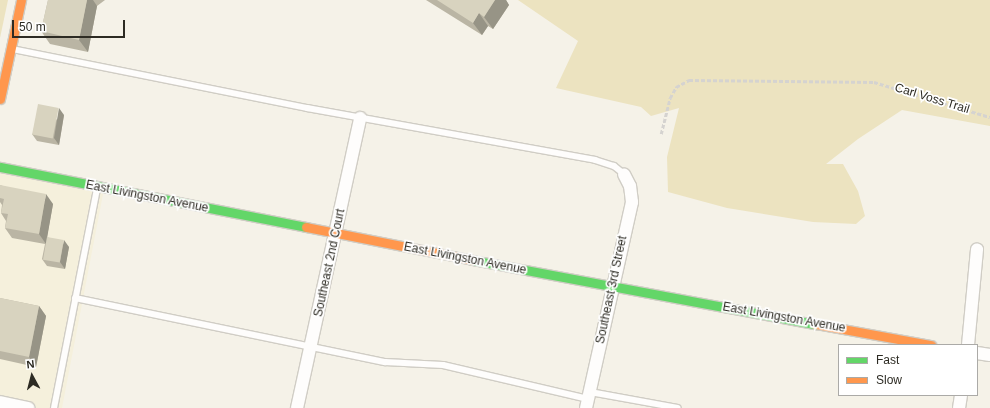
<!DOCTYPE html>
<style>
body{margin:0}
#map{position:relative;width:990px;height:408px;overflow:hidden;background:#f5f2e8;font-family:Helvetica,sans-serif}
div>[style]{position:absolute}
.built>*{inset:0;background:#f5f0dc}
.green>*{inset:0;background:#ece3c0}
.path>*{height:2.5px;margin-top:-1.25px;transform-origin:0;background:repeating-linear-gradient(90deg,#d5d3d0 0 4px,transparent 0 6px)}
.roads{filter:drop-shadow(1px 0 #d0cdc5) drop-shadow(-1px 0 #d0cdc5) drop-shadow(0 1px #d0cdc5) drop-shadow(0 -1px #d0cdc5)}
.lane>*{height:6px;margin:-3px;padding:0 3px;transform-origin:3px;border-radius:3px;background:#fefdfc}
.street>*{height:12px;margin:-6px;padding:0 6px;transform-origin:6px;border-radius:6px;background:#fefdfc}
.fast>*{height:9px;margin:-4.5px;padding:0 4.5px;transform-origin:4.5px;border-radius:4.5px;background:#63d668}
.slow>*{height:9px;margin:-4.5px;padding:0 4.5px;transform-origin:4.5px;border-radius:4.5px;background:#ff974d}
.wall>*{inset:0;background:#bab5a4}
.shaded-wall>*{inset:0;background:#979486}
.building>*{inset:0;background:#d8d3bf;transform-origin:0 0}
span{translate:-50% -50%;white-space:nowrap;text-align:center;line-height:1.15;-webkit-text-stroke:3.5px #fff;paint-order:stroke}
.street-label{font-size:12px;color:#2d2b23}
.legend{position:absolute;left:838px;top:344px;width:140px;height:52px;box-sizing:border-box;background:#fff;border:1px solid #abaaa7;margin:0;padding:5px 7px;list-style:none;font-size:12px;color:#2d2b23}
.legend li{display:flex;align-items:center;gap:8px;height:20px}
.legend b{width:20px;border:1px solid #abaaa7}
.north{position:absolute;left:12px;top:356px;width:40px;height:40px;-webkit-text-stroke:3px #fff;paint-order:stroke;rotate:353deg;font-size:11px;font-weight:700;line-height:16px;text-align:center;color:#2d2b23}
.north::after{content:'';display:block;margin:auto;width:14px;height:18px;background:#2d2b23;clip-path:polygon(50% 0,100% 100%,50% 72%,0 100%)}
.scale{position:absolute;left:12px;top:20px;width:113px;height:18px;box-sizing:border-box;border:2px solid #2d2b23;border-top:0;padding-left:5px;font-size:12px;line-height:14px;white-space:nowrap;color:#2d2b23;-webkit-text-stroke:3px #fff;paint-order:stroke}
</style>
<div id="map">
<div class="built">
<div style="clip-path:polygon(0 167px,104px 189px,62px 408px,28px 408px,0 402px)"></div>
</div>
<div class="green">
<div style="clip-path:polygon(0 0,8px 0,0 38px)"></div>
<div style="clip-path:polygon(518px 0,990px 0,990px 126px,902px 110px,858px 139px,826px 164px,843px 164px,858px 191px,865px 216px,856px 224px,813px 222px,727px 208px,668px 192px,667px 157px,679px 108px,651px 116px,641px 107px,556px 88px,578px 41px)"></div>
</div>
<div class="path">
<div style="left:661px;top:134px;width:37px;rotate:-76deg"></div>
<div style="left:670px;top:98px;width:13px;rotate:-61deg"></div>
<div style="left:676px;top:87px;width:15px;rotate:-28deg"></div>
<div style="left:689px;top:80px;width:185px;rotate:0.6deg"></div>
<div style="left:874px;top:82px;width:121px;rotate:16.8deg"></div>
</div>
<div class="roads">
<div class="lane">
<div style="left:12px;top:49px;width:301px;rotate:11.3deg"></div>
<div style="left:307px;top:108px;width:293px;rotate:10.2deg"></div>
<div style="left:595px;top:160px;width:20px;rotate:18deg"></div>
<div style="left:614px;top:166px;width:13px;rotate:39deg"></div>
<div style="left:75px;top:298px;width:317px;rotate:11.7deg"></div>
<div style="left:385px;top:362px;width:58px;rotate:3deg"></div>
<div style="left:443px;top:365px;width:149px;rotate:13.2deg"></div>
<div style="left:590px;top:392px;width:89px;rotate:10.3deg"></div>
<div style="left:54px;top:408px;width:224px;rotate:-78.9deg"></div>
</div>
<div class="street">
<div style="left:968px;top:345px;width:96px;rotate:-84.6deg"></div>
<div style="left:977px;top:353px;width:13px;rotate:9deg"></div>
<div style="left:0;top:402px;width:29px;rotate:12deg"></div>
<div style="left:297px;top:408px;width:297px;rotate:-77.7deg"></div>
<div style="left:586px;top:408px;width:211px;rotate:-77.4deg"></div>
<div style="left:632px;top:202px;width:16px;rotate:-97deg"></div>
<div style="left:630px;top:186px;width:13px;rotate:-117deg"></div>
<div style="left:959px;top:408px;width:13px;rotate:-81deg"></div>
</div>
<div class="fast">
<div style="left:0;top:167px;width:312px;rotate:11.1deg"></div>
<div style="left:472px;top:260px;width:349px;rotate:10.6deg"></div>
</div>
<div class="slow">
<div style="left:0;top:99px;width:101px;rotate:-78deg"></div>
<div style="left:306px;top:227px;width:169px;rotate:11.2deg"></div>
<div style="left:815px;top:324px;width:118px;rotate:10.3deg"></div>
</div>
</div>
<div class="wall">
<div style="clip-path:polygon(48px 0,105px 0,97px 6px,88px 52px,50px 44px,41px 31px)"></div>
<div style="clip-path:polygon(426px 0,506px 0,509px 5px,493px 29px,488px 26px,482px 35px)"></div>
<div style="clip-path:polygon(64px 115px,59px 145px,37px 141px,32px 134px)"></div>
<div style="clip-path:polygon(0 185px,53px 204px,47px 237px,69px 247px,65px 269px,47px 266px,42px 259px,45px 244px,12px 238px,5px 228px,6px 221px,1px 213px,2px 205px,0 202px)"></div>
<div style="clip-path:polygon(0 298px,39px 306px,46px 316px,36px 367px,0 359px)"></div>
</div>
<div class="shaded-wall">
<div style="clip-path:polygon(87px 0,93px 0,97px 6px,88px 52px,79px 40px)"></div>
<div style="clip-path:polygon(495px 0,506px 0,509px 5px,493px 29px,484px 17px)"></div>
<div style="clip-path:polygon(479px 13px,488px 26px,482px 35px,473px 23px)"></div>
<div style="clip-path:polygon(59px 108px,64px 115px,59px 145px,54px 138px)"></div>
<div style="clip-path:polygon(46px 194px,53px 204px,46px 244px,39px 234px)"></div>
<div style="clip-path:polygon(64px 240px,69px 247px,65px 269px,60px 262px)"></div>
<div style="clip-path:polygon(39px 306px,46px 316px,36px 367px,29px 357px)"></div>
</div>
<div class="building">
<div style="clip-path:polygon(48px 0,87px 0,79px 40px,41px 31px)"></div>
<div style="clip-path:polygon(437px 0,495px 0,484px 17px,479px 13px,473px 23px)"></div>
<div style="left:38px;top:104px;width:21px;height:31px;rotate:11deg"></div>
<div style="clip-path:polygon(0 185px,46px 194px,39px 234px,5px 228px,8px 214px,1px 213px,4px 199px,0 198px)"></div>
<div style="left:47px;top:237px;width:17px;height:23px;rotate:10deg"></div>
<div style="clip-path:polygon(0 298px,39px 306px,29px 357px,0 351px)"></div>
</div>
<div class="street-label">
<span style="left:932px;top:99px;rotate:17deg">Carl Voss Trail</span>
<span style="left:147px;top:197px;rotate:11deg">East Livingston Avenue</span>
<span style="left:465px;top:259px;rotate:11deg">East Livingston Avenue</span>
<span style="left:330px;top:263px;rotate:-78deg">Southeast 2nd Court</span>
<span style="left:612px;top:290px;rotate:-78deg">Southeast 3rd Street</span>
<span style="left:784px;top:318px;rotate:10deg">East Livingston Avenue</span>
</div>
<ul class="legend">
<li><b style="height:5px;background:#63d668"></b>Fast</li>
<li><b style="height:5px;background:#ff974d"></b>Slow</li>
</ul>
<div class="north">N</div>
<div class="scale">50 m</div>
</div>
